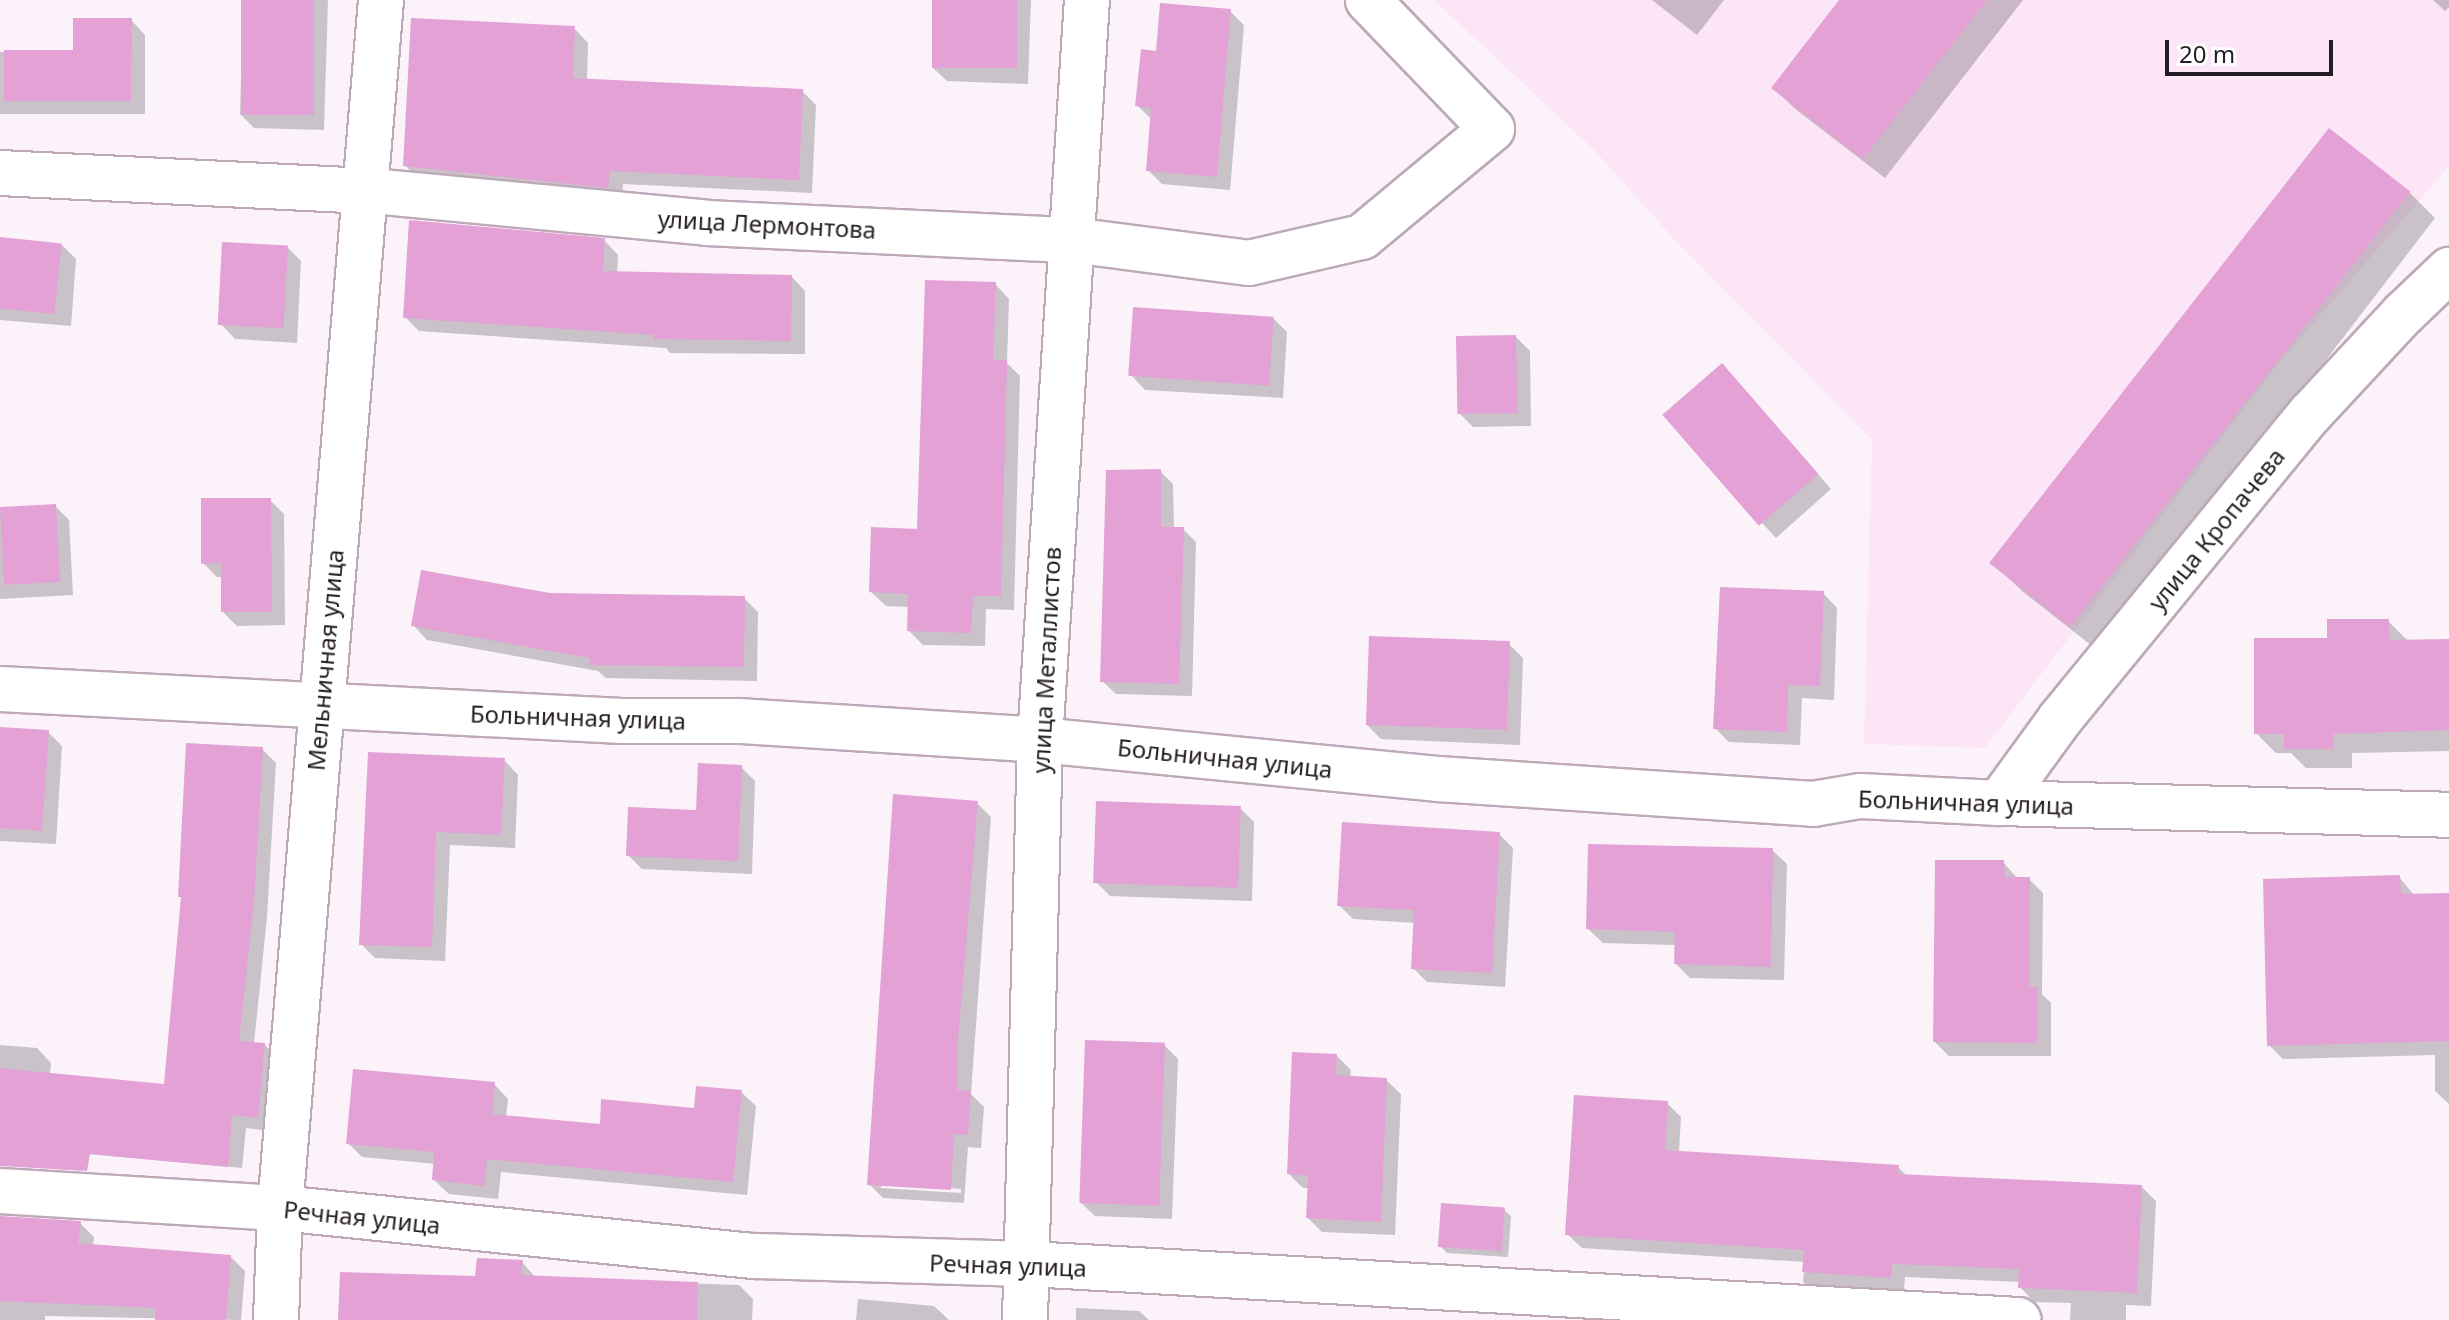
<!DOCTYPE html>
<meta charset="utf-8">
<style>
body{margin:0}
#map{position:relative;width:2449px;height:1320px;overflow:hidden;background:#fcf3fa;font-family:"Noto Sans",sans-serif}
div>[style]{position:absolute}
.built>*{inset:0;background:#fce5f7}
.shadow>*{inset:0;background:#0003}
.building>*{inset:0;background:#e3a1d6;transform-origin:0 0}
.roads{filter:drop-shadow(2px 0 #bea9b9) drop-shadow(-2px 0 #bea9b9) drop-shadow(0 2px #bea9b9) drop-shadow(0 -2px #bea9b9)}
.minor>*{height:44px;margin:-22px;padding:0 22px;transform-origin:22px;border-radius:22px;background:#fff}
span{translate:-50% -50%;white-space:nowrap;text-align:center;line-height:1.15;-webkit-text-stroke:6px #fff;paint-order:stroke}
.street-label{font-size:24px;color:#261e25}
.scale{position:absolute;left:2165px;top:40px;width:168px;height:36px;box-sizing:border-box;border:4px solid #261e25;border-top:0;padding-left:10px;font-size:24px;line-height:28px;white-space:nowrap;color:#261e25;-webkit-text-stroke:6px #fff;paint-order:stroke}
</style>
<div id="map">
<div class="built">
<div style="clip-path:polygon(1434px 0,2449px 0,2449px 166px,2274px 369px,1985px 748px,1864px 744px,1872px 440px,1673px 238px,1594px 150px)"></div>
</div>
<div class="shadow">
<div style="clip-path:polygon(243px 0,328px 0,324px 130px,254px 128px,240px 114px)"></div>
<div style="clip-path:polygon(934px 0,1031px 0,1028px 84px,947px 81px,932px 67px)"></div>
<div style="clip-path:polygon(1652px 0,1724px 0,1697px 35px)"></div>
<div style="clip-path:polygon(1842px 0,2023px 0,1885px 178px,1794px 108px,1773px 87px)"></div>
<div style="clip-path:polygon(2433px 0,2449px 0,2449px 7px,2445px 11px)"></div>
<div style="clip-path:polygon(1230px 11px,1244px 25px,1230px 190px,1162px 184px,1148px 170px,1152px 120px,1138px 106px,1158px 53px)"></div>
<div style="clip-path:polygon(131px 20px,145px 35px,145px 114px,0 114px,0 52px,75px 52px)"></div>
<div style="clip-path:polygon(574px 28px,588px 43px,587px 80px,802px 91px,816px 105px,812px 193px,623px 184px,622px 202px,419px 180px,405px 165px)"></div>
<div style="clip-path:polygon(2409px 192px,2435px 218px,2101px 653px,2022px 591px,1996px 566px)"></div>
<div style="clip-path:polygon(0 239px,61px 244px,76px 259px,71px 326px,0 320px)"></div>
<div style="clip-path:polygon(604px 240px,618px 255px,617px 273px,791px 276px,805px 291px,805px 354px,670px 353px,666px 348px,419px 331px,405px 317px)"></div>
<div style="clip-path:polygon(287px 247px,301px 261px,297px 343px,235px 339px,221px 324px)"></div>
<div style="clip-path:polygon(995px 284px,1009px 299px,1007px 363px,1020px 376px,1014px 610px,986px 609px,985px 646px,923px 645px,909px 631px,909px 607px,886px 606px,871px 592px,919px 531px)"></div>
<div style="clip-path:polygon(1273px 318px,1287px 332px,1283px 398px,1145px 390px,1131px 375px)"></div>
<div style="clip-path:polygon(1516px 337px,1530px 351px,1531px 426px,1473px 427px,1459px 413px)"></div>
<div style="clip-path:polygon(1736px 380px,1831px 489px,1776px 538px,1762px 523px)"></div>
<div style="clip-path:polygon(1160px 471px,1173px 484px,1174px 529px,1183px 529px,1196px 542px,1192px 696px,1116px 694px,1102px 681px)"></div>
<div style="clip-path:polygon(270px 500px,284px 514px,285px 625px,237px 626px,223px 612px,223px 577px,217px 577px,203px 563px)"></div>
<div style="clip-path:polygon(55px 506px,69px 520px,73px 595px,0 599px,0 508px)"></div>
<div style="clip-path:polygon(1823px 593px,1837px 608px,1834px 700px,1802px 698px,1800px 745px,1729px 742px,1715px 728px)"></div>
<div style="clip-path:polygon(549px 595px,744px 598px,758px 612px,757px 681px,606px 678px,598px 671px,427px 640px,413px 625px)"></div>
<div style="clip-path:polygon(2388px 621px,2408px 641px,2449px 641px,2449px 751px,2352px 753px,2352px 768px,2306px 768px,2291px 753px,2276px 753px,2256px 733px,2329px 640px)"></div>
<div style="clip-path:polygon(1509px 644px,1523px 658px,1520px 745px,1381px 739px,1367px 725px)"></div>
<div style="clip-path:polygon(0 730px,48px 732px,62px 746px,56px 844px,0 841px)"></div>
<div style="clip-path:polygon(262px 749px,276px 763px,267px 917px,254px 1044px,265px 1045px,279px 1059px,272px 1131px,246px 1128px,242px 1168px,0 1146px,0 1045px,37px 1048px,51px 1063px,50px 1074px,166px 1086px,182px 899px,180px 896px)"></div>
<div style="clip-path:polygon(369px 755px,504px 760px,518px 775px,515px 848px,450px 845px,445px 961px,375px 958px,361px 944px)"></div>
<div style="clip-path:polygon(741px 767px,755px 781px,752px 874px,642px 869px,628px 855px,698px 812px)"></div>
<div style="clip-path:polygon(evenodd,977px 803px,991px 817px,971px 1094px,984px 1107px,981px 1148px,968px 1147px,964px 1203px,883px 1198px,869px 1184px,977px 803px,881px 1184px,961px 1189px,961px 1193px,881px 1188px,881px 1184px)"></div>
<div style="clip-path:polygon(1240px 808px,1254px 822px,1252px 901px,1110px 896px,1096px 882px)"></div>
<div style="clip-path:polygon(1499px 834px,1513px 848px,1505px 987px,1427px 982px,1413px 968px,1415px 923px,1353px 919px,1339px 905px)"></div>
<div style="clip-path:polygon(1772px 850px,1787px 864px,1784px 980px,1690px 978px,1676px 964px,1676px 945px,1603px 943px,1588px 929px)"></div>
<div style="clip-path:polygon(2003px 862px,2018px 879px,2029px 879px,2043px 893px,2042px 994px,2051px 1003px,2051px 1056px,1949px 1056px,1935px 1042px)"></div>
<div style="clip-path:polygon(2399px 877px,2414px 895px,2449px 895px,2449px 1104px,2435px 1091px,2435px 1055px,2283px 1059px,2269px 1045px)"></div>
<div style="clip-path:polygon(1164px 1045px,1178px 1059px,1172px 1219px,1095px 1216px,1080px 1202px)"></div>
<div style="clip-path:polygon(1337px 1056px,1351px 1070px,1350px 1078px,1386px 1080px,1401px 1094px,1395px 1235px,1322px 1232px,1308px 1218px,1309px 1188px,1303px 1188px,1289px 1174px)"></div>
<div style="clip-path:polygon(494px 1084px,508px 1099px,506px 1117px,602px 1126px,696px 1110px,741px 1092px,756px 1106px,747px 1195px,501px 1172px,498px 1199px,449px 1194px,434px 1180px,436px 1164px,362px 1157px,348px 1143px)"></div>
<div style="clip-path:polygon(1667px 1103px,1681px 1117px,1679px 1152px,1898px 1167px,1908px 1177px,2141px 1186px,2156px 1201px,2151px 1306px,2126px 1305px,2126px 1320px,2070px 1320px,2071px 1303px,2034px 1302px,2020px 1287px,2021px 1282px,1905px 1277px,1904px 1291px,1868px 1289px,1867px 1299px,1817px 1296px,1803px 1282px,1805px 1262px,1582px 1248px,1567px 1234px)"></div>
<div style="clip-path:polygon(1504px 1210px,1511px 1216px,1508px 1257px,1447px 1253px,1440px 1246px)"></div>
<div style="clip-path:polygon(0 1218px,80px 1223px,94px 1237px,93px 1246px,231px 1257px,245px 1271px,241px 1320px,45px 1316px,45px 1320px,0 1320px)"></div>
<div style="clip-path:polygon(522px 1262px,536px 1278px,739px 1285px,753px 1299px,752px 1320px,340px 1320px)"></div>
<div style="clip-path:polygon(858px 1299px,934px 1306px,949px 1320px,856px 1320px)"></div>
<div style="clip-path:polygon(1076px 1308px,1139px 1311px,1149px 1320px,1076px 1320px)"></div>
</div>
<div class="building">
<div style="left:241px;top:0;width:73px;height:115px"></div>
<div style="left:932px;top:0;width:85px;height:68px"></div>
<div style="clip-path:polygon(1839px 0,1987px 0,1863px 159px,1771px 88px)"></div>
<div style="clip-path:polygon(1160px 3px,1231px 9px,1217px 177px,1146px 171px,1151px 108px,1135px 106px,1141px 49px,1156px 51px)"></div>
<div style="clip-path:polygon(73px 18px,132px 18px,131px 101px,4px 101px,4px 50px,73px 50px)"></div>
<div style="clip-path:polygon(411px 18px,575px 26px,573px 78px,803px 89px,799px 180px,610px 171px,608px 188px,403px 166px)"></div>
<div style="left:2329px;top:128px;width:103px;height:552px;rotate:38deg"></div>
<div style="clip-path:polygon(409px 220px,605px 238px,603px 271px,792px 275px,791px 341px,654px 339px,654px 335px,403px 318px)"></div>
<div style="left:0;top:237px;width:62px;height:71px;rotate:6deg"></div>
<div style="left:222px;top:242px;width:66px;height:83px;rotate:3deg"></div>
<div style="clip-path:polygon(925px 280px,996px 282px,993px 360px,1007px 360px,1001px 596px,973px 596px,971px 633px,907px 631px,908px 594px,869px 592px,871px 527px,917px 529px)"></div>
<div style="left:1133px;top:307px;width:141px;height:69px;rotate:4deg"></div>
<div style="left:1516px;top:335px;width:78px;height:60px;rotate:89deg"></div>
<div style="left:1722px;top:363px;width:147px;height:79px;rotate:49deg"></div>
<div style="clip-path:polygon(1161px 469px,1161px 527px,1184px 527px,1179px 684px,1100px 682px,1106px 470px)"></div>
<div style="clip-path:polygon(201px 498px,271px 498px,272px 612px,221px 612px,221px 563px,201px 564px)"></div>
<div style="left:56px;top:504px;width:78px;height:56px;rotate:87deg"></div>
<div style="clip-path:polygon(421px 570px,550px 593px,745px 596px,744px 667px,590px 665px,590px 658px,411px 626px)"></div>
<div style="clip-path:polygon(1720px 587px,1824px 591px,1820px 686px,1788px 685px,1787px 732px,1713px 729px)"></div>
<div style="clip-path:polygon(2327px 619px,2389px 619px,2389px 640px,2449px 639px,2449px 730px,2333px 734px,2333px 749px,2284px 749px,2284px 734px,2254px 734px,2254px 638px,2327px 638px)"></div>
<div style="left:1369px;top:636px;width:141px;height:89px;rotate:2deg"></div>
<div style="clip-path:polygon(0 727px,49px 730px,42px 831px,0 828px)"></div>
<div style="clip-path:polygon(186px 743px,263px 747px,254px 901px,239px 1041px,265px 1043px,258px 1118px,232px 1115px,228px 1167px,90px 1154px,87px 1171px,0 1166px,0 1068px,164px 1084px,181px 897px,178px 897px)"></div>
<div style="clip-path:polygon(368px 752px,505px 758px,501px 835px,436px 832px,432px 947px,359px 945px)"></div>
<div style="clip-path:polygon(698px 763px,742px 765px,738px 861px,626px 856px,628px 807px,696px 810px)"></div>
<div style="clip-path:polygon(893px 794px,978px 801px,958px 1040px,957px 1090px,971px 1091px,968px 1135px,954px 1134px,951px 1190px,867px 1185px)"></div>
<div style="left:1096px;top:801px;width:145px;height:82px;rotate:2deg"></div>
<div style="clip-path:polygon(1342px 822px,1500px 832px,1492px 973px,1411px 969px,1414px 910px,1337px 906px)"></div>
<div style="clip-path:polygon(1588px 844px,1773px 848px,1771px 967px,1674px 964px,1675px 932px,1586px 929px)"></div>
<div style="clip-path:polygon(1935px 860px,2004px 860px,2005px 877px,2030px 877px,2029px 987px,2038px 987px,2037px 1043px,1933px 1042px)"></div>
<div style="clip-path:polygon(2400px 875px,2401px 894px,2449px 893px,2449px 1041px,2267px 1046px,2263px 879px)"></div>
<div style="left:1085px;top:1040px;width:80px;height:163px;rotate:2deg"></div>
<div style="clip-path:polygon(1292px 1052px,1337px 1054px,1336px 1075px,1387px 1078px,1381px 1222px,1306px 1218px,1308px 1176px,1287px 1174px)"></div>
<div style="clip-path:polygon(353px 1069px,495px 1082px,492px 1114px,600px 1124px,601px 1099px,694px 1108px,696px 1086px,742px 1090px,733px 1182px,487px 1159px,484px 1186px,432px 1180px,434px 1152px,346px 1144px)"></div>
<div style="clip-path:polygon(1574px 1095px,1668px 1101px,1665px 1150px,1899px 1165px,1898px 1174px,2142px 1185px,2137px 1293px,2018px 1288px,2019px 1269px,1892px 1264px,1891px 1278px,1802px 1272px,1804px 1250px,1565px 1235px)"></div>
<div style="left:1441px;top:1203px;width:64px;height:44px;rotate:4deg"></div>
<div style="clip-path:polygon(0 1216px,81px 1221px,78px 1243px,231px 1255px,226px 1320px,155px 1320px,156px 1308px,0 1301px)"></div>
<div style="clip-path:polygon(477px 1258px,523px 1260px,521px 1275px,698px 1282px,697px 1320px,338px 1320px,340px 1272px,475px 1276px)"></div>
</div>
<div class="roads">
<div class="minor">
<div style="left:0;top:173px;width:382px;rotate:2.8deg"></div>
<div style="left:382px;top:192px;width:326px;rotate:5.4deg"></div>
<div style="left:707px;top:223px;width:365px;rotate:2.7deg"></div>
<div style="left:1072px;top:240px;width:178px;rotate:7.4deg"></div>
<div style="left:1249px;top:263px;width:116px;rotate:-13deg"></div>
<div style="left:1362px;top:237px;width:169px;rotate:-39.7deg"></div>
<div style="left:1492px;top:129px;width:179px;rotate:-133.9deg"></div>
<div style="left:0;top:689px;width:623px;rotate:2.95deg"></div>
<div style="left:622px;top:721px;width:118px"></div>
<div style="left:740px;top:721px;width:301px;rotate:3.6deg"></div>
<div style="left:1040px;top:740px;width:400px;rotate:5.6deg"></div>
<div style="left:1438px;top:779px;width:376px;rotate:3.8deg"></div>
<div style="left:1813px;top:804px;width:48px;rotate:-9.7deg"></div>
<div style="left:1860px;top:796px;width:139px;rotate:2.9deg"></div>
<div style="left:1999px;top:803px;width:450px;rotate:1.5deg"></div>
<div style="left:1999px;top:803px;width:104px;rotate:-54deg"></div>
<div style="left:2060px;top:719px;width:394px;rotate:-50.7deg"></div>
<div style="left:2310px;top:414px;width:137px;rotate:-47.1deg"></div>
<div style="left:2403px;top:314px;width:64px;rotate:-43.7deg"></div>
<div style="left:0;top:1191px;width:281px;rotate:3.5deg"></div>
<div style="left:280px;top:1208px;width:477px;rotate:5.8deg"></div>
<div style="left:755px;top:1256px;width:274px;rotate:1.7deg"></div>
<div style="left:1029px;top:1264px;width:991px;rotate:3.24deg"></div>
<div style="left:276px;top:1320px;width:112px;rotate:-88deg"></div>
<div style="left:280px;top:1208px;width:1212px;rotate:-85.22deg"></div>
<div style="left:1025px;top:1320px;width:580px;rotate:-88.52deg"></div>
<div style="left:1040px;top:740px;width:741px;rotate:-86.37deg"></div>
</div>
</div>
<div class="street-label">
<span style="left:767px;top:224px;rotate:3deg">улица Лермонтова</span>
<span style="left:2216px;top:529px;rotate:-51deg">улица Кропачева</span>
<span style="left:325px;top:660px;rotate:-85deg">Мельничная улица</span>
<span style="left:1046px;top:660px;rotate:-87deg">улица Металлистов</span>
<span style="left:578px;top:717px;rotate:2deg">Больничная улица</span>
<span style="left:1225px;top:758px;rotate:6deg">Больничная улица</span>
<span style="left:1966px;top:802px;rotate:2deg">Больничная улица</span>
<span style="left:362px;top:1217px;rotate:6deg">Речная улица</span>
<span style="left:1008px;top:1265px;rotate:2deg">Речная улица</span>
</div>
<div class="scale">20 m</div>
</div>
